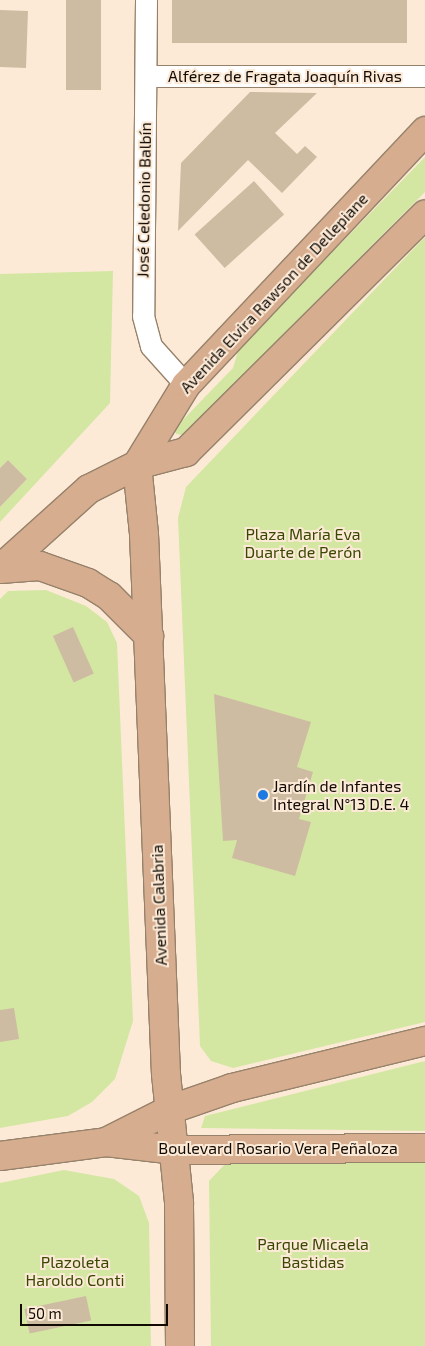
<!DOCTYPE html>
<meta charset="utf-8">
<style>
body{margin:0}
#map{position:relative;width:425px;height:1346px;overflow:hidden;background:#fcead7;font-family:"Exo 2",sans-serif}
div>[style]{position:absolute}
.green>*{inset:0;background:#d3e7a3}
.building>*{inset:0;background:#cebca2;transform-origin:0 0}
.roads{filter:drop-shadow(1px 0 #96826b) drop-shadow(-1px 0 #96826b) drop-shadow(0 1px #96826b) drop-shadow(0 -1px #96826b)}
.minor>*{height:21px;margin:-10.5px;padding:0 10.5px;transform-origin:10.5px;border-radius:10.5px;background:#fff}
.major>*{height:28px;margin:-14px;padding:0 14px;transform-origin:14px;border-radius:14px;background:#d7ad8f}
.dots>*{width:14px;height:14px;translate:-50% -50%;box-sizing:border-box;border:2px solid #fcead7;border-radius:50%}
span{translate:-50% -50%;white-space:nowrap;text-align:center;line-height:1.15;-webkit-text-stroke:4px #fcead7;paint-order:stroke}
.street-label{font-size:16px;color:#110a03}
.park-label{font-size:16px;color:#394800}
.poi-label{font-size:16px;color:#110a03}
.left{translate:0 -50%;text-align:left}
.scale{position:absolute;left:20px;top:1304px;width:148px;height:22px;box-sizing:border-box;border:2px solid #110a03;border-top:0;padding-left:6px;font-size:15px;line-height:18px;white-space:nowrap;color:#110a03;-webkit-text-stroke:4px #fcead7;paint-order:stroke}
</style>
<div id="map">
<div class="green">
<div style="clip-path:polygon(425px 157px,425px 192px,183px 435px,176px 434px,174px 429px,233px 368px,239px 348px)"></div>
<div style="clip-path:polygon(425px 237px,425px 1022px,233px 1068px,211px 1061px,200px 1046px,178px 518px,186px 487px)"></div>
<div style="clip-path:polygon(113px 271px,110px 403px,0 522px,0 507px,27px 479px,8px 460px,0 468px,0 274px)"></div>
<div style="clip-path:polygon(46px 590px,86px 606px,107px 622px,117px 643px,133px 1021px,115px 1079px,92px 1102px,68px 1116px,0 1128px,0 599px,8px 591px)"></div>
<div style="clip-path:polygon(425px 1061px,425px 1131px,201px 1128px,205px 1116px)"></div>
<div style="clip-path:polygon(248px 1158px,425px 1163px,425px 1346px,211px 1346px,209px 1181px,226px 1163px)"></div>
<div style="clip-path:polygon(64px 1170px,114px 1179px,139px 1196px,149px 1223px,151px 1346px,0 1346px,0 1183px)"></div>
</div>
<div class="building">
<div style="left:66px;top:0;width:35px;height:90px"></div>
<div style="left:172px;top:0;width:235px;height:43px"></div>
<div style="left:0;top:10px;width:28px;height:57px;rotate:2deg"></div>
<div style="clip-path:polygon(250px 92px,317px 93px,275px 133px,297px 154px,305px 146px,317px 157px,282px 193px,248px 160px,178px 231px,181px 163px)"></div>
<div style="left:254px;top:181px;width:45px;height:80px;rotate:48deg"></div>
<div style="clip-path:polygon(8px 460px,27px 479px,0 507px,0 468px)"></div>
<div style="left:73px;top:627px;width:51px;height:22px;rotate:66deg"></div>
<div style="clip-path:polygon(214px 694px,311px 722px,297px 767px,313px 772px,299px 819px,311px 822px,295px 876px,232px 858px,237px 840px,223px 841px)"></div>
<div style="clip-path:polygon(14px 1008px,19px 1039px,0 1042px,0 1010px)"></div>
<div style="left:86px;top:1296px;width:25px;height:63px;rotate:78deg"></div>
</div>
<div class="roads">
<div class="minor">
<div style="left:146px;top:0;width:316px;rotate:90.5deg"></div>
<div style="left:143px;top:316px;width:31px;rotate:75deg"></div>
<div style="left:151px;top:346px;width:52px;rotate:48.1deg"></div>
<div style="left:146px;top:76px;width:279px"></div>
</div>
<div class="major">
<div style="left:137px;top:465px;width:69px;rotate:84.2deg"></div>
<div style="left:144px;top:534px;width:540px;rotate:87.67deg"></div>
<div style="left:166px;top:1074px;width:130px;rotate:84.2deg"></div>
<div style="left:179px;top:1203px;width:143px;rotate:89.6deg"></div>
<div style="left:137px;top:465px;width:94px;rotate:-58.5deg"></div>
<div style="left:186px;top:385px;width:349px;rotate:-46.7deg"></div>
<div style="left:0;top:569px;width:120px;rotate:-42deg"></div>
<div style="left:89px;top:489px;width:54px;rotate:-26.6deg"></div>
<div style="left:137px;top:465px;width:51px;rotate:-14.9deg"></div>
<div style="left:186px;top:452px;width:337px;rotate:-44.8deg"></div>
<div style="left:0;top:569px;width:40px;rotate:-4.3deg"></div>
<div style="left:40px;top:566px;width:51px;rotate:19.5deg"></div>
<div style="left:88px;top:583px;width:25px;rotate:32deg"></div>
<div style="left:109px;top:596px;width:57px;rotate:45deg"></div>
<div style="left:106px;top:1142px;width:71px;rotate:-26.9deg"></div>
<div style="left:169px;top:1110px;width:67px;rotate:-19.2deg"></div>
<div style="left:232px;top:1088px;width:199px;rotate:-13.7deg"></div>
<div style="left:0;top:1156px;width:107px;rotate:-7.5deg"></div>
<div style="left:106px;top:1142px;width:68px;rotate:6.7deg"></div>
<div style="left:174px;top:1150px;width:251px;rotate:-0.5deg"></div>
</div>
</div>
<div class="dots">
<div style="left:263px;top:795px;background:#1e79e2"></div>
</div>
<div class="street-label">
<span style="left:285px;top:76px">Alférez de Fragata Joaquín Rivas</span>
<span style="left:144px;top:200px;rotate:-89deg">José Celedonio Balbín</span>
<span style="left:274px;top:293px;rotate:-47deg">Avenida Elvira Rawson de Dellepiane</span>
<span style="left:159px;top:905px;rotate:-92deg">Avenida Calabria</span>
<span style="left:278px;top:1148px">Boulevard Rosario Vera Peñaloza</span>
</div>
<div class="park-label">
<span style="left:303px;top:543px">Plaza María Eva<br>Duarte de Perón</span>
<span style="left:313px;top:1253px">Parque Micaela<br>Bastidas</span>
<span style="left:75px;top:1271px">Plazoleta<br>Haroldo Conti</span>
</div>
<div class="poi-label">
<span class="left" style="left:273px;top:795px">Jardín de Infantes<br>Integral N°13 D.E. 4</span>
</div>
<div class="scale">50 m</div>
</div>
